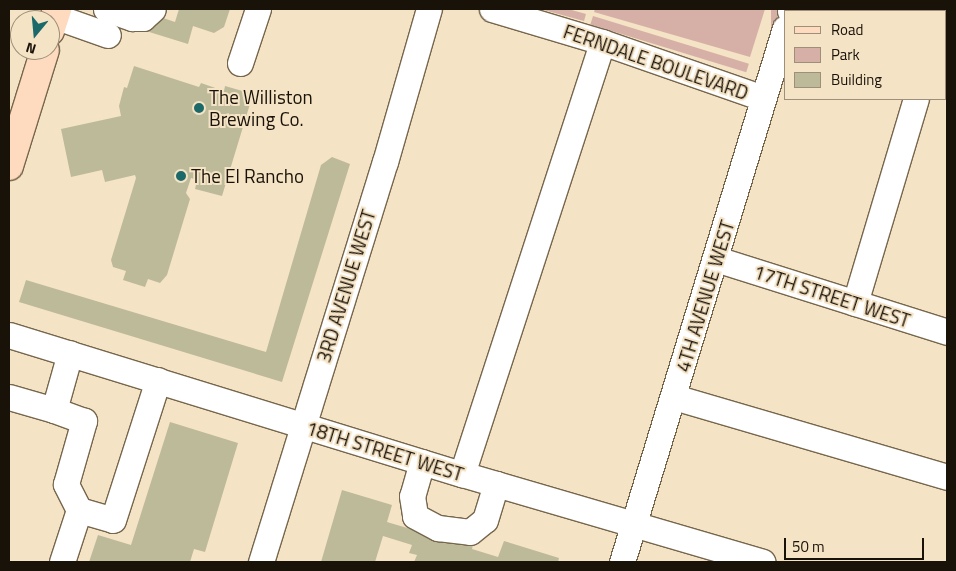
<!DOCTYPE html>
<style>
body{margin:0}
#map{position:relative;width:956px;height:571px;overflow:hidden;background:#f5e3c5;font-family:"Titillium Web",sans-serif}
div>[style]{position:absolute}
.green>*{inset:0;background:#d6b0a6;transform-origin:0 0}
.building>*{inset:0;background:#bdba9a}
.roads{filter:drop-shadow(1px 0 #76664c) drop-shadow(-1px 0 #76664c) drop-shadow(0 1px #76664c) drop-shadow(0 -1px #76664c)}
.minor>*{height:25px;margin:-12.5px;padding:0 12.5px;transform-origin:12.5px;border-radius:12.5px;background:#fff}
.major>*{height:28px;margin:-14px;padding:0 14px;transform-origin:14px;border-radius:14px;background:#fedabf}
.dots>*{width:14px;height:14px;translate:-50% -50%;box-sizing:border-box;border:2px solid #f5e3c5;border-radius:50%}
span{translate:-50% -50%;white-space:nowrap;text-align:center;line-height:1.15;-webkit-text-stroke:4px #f5e3c5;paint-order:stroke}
.street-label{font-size:19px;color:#191208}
.poi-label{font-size:19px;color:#191208}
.left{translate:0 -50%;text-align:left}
.frame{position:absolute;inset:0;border:10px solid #191208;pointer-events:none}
.legend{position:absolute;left:784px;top:10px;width:162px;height:90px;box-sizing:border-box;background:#f5e3c5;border:1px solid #9d8f79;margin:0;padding:6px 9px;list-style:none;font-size:15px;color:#191208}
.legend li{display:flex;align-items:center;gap:10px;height:25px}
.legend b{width:25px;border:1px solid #9d8f79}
.north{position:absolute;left:10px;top:10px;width:50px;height:50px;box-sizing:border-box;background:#f5e3c5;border:1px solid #9d8f79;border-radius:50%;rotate:197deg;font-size:14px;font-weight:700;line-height:20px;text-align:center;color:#191208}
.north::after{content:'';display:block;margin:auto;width:18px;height:22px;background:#1c6969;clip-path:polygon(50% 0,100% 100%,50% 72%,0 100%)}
.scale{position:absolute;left:784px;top:538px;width:140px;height:22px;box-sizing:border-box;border:2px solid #191208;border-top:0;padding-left:6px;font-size:15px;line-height:18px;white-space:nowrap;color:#191208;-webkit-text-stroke:4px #f5e3c5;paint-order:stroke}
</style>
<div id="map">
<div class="green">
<div style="clip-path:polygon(540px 9px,568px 9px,586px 14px,584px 21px)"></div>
<div style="clip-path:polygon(595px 9px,765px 9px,750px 57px,594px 12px)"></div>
<div style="left:771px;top:9px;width:6px;height:50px"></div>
<div style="left:593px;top:16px;width:163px;height:9px;rotate:17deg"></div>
</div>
<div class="building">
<div style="clip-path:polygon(179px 9px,230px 9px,224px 27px,214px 33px,193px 26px,188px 44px,146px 31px,151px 14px,175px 22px)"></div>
<div style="clip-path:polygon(134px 66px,199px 87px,201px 83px,224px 91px,225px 86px,253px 94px,222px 196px,195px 189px,197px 180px,191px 178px,186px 193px,190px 199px,167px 275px,160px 283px,148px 279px,145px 287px,123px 280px,126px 271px,113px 267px,111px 260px,136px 178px,135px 175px,105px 182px,102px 170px,71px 177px,61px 129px,121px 116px,119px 106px,124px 87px,127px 88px)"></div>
<div style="clip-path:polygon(332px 157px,350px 164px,282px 382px,19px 302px,26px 280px,266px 352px,321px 165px)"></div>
<div style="clip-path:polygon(170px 422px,238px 443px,205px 552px,194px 549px,190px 562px,89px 562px,98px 535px,131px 545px)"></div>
<div style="clip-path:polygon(342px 490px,392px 505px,387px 522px,424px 533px,474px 541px,472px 549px,498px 557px,504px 541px,559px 558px,558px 562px,414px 562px,417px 555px,409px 553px,412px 545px,383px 536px,375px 562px,321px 562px)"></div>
</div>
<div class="roads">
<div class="minor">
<div style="left:106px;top:9px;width:28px;rotate:19deg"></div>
<div style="left:132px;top:18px;width:11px"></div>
<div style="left:143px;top:18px;width:13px;rotate:-42deg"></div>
<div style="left:492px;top:9px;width:115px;rotate:16.7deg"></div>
<div style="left:602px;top:42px;width:170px;rotate:19.2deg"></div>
<div style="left:790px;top:11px;width:2px;rotate:-63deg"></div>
<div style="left:942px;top:11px;width:2px;rotate:-90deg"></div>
<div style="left:54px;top:16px;width:57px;rotate:19.4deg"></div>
<div style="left:240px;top:63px;width:57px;rotate:-71.6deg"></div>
<div style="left:716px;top:259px;width:242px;rotate:17.5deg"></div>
<div style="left:855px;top:303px;width:213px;rotate:-73.4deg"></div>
<div style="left:9px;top:335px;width:474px;rotate:17.1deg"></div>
<div style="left:462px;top:474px;width:313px;rotate:16.3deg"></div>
<div style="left:9px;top:397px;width:47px;rotate:16.1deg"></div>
<div style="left:674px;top:397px;width:284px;rotate:16.3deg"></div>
<div style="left:422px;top:462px;width:35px;rotate:106deg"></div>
<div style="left:412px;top:496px;width:20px;rotate:81deg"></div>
<div style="left:415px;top:516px;width:26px;rotate:28deg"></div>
<div style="left:438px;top:528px;width:32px;rotate:7deg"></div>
<div style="left:470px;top:532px;width:19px;rotate:-39deg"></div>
<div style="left:485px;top:520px;width:38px;rotate:-73deg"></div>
<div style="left:462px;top:474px;width:454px;rotate:-72deg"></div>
<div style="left:79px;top:510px;width:35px;rotate:16deg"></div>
<div style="left:113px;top:520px;width:147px;rotate:-72.2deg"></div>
<div style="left:62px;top:562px;width:55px;rotate:-71.9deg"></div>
<div style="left:79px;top:510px;width:29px;rotate:-117deg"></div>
<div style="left:66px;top:484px;width:66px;rotate:-74.1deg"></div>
<div style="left:84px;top:421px;width:32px;rotate:-160deg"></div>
<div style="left:54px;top:410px;width:59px;rotate:-74.3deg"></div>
<div style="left:261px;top:562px;width:419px;rotate:-72.8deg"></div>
<div style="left:385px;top:162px;width:159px;rotate:-74deg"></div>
<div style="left:622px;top:562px;width:558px;rotate:-73.03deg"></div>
</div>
<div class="major">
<div style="left:50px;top:31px;width:23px;rotate:-72deg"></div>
<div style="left:9px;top:166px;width:121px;rotate:-72.8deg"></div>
</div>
</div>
<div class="dots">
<div style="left:199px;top:108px;background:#1c6969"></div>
<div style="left:181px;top:176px;background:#1c6969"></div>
</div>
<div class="street-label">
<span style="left:656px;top:62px;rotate:19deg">FERNDALE BOULEVARD</span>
<span style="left:346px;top:286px;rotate:-73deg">3RD AVENUE WEST</span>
<span style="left:705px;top:296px;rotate:-73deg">4TH AVENUE WEST</span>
<span style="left:832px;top:296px;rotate:18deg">17TH STREET WEST</span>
<span style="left:385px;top:451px;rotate:17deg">18TH STREET WEST</span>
</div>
<div class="poi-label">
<span class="left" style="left:209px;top:108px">The Williston<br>Brewing Co.</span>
<span class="left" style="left:191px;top:176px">The El Rancho</span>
</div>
<div class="frame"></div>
<ul class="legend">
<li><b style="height:6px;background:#fedabf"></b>Road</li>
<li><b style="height:14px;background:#d6b0a6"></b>Park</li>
<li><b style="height:14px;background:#bdba9a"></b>Building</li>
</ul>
<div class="north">N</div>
<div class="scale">50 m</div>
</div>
